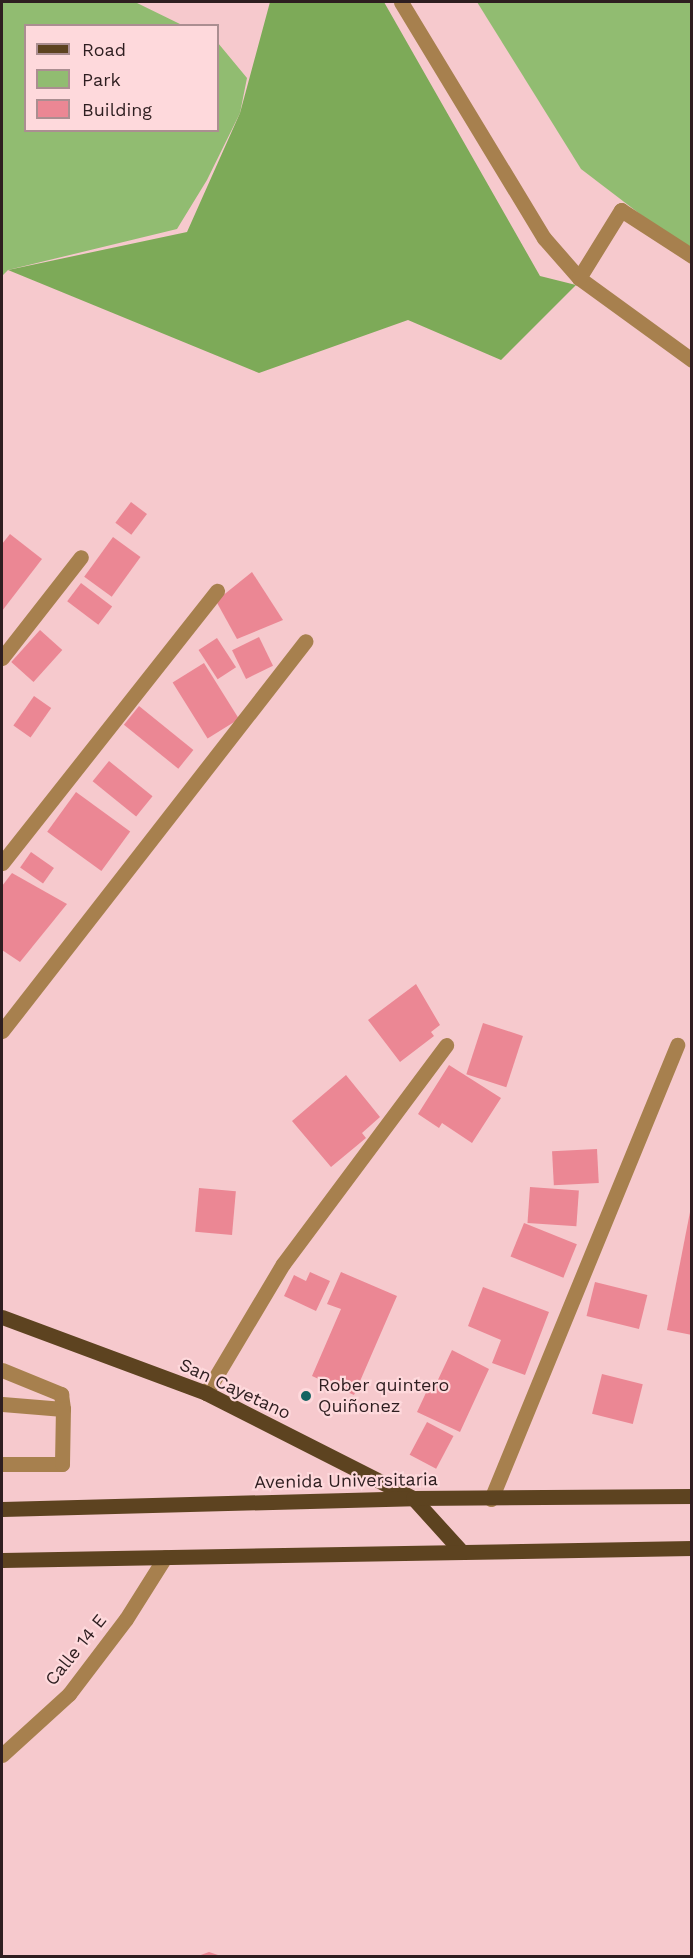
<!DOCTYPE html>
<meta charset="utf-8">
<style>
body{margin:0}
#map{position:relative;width:693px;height:1958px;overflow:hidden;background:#f6c9cd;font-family:"Work Sans",sans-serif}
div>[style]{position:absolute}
.green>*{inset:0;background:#91bc71}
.forest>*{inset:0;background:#7daa58}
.building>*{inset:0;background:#eb8794;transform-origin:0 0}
.minor>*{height:15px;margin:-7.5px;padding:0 7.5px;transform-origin:7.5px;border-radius:7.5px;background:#a7804e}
.major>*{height:15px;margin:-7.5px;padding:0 7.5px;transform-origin:7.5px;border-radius:7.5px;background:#5d4320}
.dots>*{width:16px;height:16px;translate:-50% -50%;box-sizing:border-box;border:3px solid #fed9dc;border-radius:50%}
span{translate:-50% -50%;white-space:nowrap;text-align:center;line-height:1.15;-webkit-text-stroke:4.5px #fed9dc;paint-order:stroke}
.poi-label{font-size:18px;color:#2e1e20}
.left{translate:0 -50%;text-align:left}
.street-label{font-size:18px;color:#2e1e20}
.frame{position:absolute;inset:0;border:3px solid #2e1e20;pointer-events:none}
.legend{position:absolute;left:24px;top:24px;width:195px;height:108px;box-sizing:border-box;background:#fed9dc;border:2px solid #ab8e91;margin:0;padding:8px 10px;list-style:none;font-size:18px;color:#2e1e20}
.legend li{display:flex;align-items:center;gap:12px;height:30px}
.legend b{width:30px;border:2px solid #ab8e91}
</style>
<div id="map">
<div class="green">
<div style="clip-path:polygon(2px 2px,135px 2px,182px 25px,26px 26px,26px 130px,218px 130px,218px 43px,247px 78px,240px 113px,207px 180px,177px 229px,8px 270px,2px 276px)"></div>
<div style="clip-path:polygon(477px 2px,691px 2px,691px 253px,581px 169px)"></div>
</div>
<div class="forest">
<div style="clip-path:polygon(270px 2px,384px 2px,540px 276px,576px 285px,501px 360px,408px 320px,259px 373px,8px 270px,187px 232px,240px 113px)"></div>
</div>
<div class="building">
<div style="left:131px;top:502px;width:20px;height:26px;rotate:37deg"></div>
<div style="clip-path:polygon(10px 534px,42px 559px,2px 611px,2px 544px)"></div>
<div style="left:113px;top:537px;width:34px;height:49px;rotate:36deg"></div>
<div style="clip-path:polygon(252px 572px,283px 620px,237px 639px,216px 601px)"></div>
<div style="left:81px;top:583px;width:39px;height:23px;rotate:37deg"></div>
<div style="left:40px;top:630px;width:30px;height:43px;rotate:42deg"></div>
<div style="left:259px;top:637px;width:32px;height:30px;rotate:64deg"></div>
<div style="left:217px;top:638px;width:35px;height:22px;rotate:57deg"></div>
<div style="left:204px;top:663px;width:66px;height:37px;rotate:58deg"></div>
<div style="left:34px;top:696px;width:21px;height:36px;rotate:35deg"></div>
<div style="left:139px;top:706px;width:70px;height:24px;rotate:39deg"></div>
<div style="left:109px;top:761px;width:56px;height:26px;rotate:39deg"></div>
<div style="left:76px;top:792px;width:67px;height:49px;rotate:36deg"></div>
<div style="left:31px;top:852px;width:28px;height:19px;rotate:35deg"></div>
<div style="clip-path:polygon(12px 873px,67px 904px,20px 962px,2px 950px,2px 886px)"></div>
<div style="clip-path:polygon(416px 984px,440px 1025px,431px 1032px,434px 1036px,400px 1062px,368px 1020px)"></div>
<div style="left:483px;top:1023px;width:42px;height:54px;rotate:18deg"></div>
<div style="clip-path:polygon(449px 1065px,501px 1098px,472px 1143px,442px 1123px,439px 1128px,418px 1114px)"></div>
<div style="clip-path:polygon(346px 1075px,380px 1117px,362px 1133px,366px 1138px,331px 1167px,292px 1121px)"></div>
<div style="left:597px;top:1149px;width:34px;height:45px;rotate:87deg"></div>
<div style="left:530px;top:1187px;width:49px;height:36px;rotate:4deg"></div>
<div style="left:199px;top:1188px;width:37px;height:44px;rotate:5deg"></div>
<div style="clip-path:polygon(690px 1212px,692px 1212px,692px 1335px,667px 1330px)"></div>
<div style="left:524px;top:1223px;width:57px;height:36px;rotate:22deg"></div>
<div style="clip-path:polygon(310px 1272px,330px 1281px,316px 1311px,284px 1296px,294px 1275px,306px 1281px)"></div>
<div style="clip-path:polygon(341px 1272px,397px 1296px,354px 1395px,312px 1376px,341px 1309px,327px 1304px)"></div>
<div style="left:595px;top:1282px;width:54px;height:35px;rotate:14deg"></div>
<div style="clip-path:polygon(483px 1287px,549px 1312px,525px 1375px,492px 1363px,501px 1340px,468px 1326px)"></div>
<div style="clip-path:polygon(452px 1350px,489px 1369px,460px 1432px,417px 1412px,431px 1382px,436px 1384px)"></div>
<div style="left:602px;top:1374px;width:42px;height:41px;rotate:14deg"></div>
<div style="left:427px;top:1422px;width:30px;height:37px;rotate:28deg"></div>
<div style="clip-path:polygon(209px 1952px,221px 1956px,198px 1956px)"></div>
</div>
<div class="minor">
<div style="left:401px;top:2px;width:276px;rotate:58.8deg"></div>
<div style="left:544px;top:238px;width:53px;rotate:48.8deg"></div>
<div style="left:579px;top:278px;width:140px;rotate:36deg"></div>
<div style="left:579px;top:278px;width:80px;rotate:-58.3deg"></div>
<div style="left:621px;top:210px;width:85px;rotate:32.9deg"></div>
<div style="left:2px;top:658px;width:128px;rotate:-52deg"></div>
<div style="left:2px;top:863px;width:347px;rotate:-51.7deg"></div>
<div style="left:2px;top:1031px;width:494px;rotate:-52.1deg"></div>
<div style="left:2px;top:1370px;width:64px;rotate:22.1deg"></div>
<div style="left:61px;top:1394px;width:15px;rotate:82deg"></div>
<div style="left:63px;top:1409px;width:61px;rotate:-175.3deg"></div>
<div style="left:206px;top:1393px;width:150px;rotate:-59.2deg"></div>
<div style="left:283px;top:1264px;width:273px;rotate:-53.3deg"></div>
<div style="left:2px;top:1464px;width:60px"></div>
<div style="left:62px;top:1464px;width:55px;rotate:-89deg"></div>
<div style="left:491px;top:1499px;width:491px;rotate:-67.7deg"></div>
<div style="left:2px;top:1755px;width:91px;rotate:-42.3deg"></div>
<div style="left:69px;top:1694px;width:94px;rotate:-52.8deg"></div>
<div style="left:126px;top:1619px;width:73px;rotate:-57.8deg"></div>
</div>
<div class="major">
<div style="left:2px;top:1317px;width:218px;rotate:20.4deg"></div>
<div style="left:206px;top:1393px;width:232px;rotate:26.9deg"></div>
<div style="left:413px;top:1498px;width:72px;rotate:47.8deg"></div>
<div style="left:2px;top:1509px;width:411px;rotate:-1.5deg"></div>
<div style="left:413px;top:1498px;width:279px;rotate:-0.4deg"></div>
<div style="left:2px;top:1560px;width:690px;rotate:-1deg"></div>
</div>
<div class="dots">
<div style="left:306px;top:1396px;background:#136361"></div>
</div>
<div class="poi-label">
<span class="left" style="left:318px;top:1396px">Rober quintero<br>Quiñonez</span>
</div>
<div class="street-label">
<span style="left:235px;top:1389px;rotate:25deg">San Cayetano</span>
<span style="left:346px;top:1481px;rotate:-1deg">Avenida Universitaria</span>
<span style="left:76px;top:1650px;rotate:-51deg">Calle 14 E</span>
</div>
<div class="frame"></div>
<ul class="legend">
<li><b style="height:8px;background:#5d4320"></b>Road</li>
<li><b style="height:16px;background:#91bc71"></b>Park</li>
<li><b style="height:16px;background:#eb8794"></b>Building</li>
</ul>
</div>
